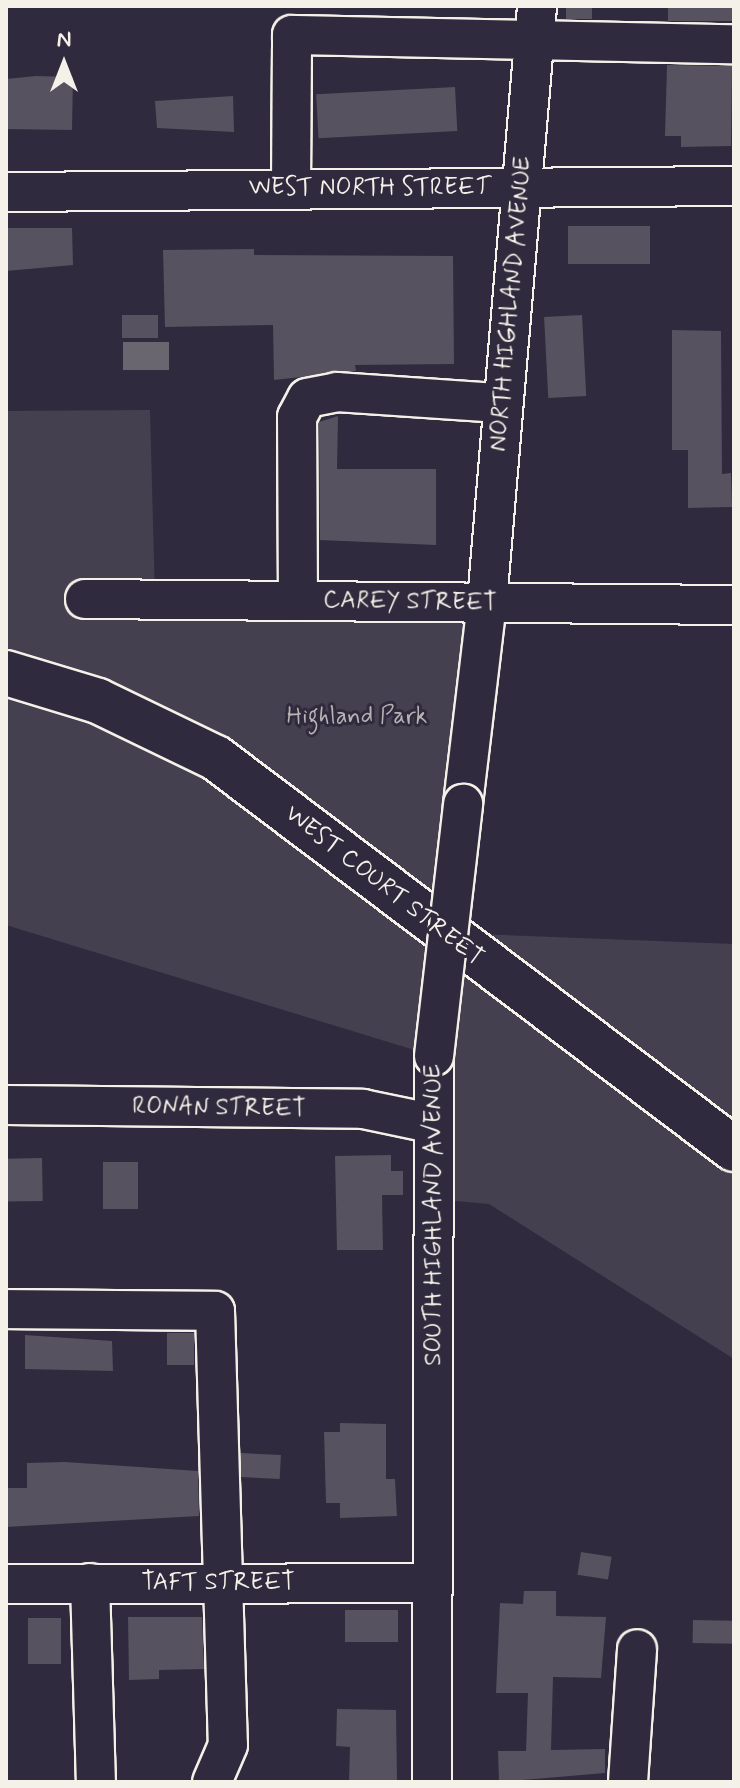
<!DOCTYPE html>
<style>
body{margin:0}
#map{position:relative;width:740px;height:1788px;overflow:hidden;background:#2f2a3d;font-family:Mynerve,sans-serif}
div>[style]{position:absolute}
.green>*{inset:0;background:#454050}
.water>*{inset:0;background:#6a6670;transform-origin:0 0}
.building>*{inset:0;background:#56525f;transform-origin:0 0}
.roads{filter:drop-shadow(2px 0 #f4f1e8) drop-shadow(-2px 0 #f4f1e8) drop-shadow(0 2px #f4f1e8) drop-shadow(0 -2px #f4f1e8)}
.minor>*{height:38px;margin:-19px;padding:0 19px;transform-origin:19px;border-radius:19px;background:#2f2a3d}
.major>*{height:44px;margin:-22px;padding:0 22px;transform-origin:22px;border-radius:22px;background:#2f2a3d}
.bridges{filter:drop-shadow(2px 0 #f4f1e8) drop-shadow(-2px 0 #f4f1e8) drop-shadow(0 2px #f4f1e8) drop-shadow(0 -2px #f4f1e8)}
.minor-bridge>*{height:38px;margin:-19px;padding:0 19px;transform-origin:19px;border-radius:19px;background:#2f2a3d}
span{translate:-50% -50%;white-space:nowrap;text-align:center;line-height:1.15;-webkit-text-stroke:6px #2f2a3d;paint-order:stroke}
.street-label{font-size:24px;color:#f4f1e8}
.park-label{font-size:24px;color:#b7b3b3}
.frame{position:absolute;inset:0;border:8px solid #f4f1e8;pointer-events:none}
.north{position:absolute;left:24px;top:24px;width:80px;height:80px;-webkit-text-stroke:6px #2f2a3d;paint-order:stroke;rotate:0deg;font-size:22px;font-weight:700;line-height:32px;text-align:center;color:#f4f1e8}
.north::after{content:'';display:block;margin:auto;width:28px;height:36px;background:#f4f1e8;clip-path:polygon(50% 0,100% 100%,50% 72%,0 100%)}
</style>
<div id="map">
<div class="green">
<div style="clip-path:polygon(150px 410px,155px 599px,487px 602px,450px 933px,734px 944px,734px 1359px,489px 1204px,433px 1199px,434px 1056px,6px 925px,6px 411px)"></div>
</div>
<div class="water">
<div style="left:169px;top:342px;width:28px;height:46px;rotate:90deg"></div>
</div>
<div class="building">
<div style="left:566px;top:6px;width:26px;height:13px"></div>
<div style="left:668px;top:6px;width:65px;height:15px"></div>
<div style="clip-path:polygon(667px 65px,732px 66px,731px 146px,681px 147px,681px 136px,665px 136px)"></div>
<div style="clip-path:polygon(36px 76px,73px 77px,72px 130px,6px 129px,6px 79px)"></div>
<div style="left:455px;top:87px;width:44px;height:139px;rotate:87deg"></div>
<div style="clip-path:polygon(233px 96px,234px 132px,157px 128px,155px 101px)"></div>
<div style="left:568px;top:226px;width:82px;height:38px"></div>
<div style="clip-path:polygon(6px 228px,72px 228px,73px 265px,6px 271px)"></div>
<div style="clip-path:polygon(254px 249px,254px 255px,453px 256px,454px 364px,355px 365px,356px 371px,274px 380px,273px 325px,165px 327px,163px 250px)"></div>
<div style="left:158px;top:315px;width:23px;height:36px;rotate:90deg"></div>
<div style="left:582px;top:315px;width:81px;height:38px;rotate:87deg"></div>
<div style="clip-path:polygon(672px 330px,721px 331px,722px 474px,731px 473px,732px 507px,688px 508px,688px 450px,672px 450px)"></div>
<div style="clip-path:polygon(338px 416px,337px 469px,436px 469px,436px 545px,320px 540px,319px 422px)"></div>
<div style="clip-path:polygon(391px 1155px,391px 1171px,403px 1171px,403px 1195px,382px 1195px,383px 1250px,337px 1250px,335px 1156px)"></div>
<div style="left:42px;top:1158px;width:43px;height:36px;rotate:89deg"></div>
<div style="left:103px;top:1162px;width:35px;height:47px"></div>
<div style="left:167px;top:1333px;width:27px;height:32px"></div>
<div style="clip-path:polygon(25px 1335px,112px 1341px,113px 1371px,25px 1369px)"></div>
<div style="clip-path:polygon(340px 1423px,386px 1424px,386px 1479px,395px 1479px,397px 1516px,340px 1518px,340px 1503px,326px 1503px,324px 1432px,340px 1432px)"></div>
<div style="left:241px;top:1453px;width:40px;height:24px;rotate:3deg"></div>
<div style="clip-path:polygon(65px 1462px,198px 1471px,199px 1516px,6px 1527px,6px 1488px,27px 1488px,27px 1463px)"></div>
<div style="left:581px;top:1552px;width:31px;height:23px;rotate:9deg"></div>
<div style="clip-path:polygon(524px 1591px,556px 1591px,556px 1616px,606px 1617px,601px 1678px,553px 1677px,551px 1750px,605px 1749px,605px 1773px,499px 1782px,498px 1751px,526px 1751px,528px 1693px,496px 1693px,500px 1603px,523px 1604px)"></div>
<div style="left:345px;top:1610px;width:53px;height:32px"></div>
<div style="clip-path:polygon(128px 1617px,202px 1617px,204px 1669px,159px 1670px,159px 1679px,129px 1680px)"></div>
<div style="left:28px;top:1618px;width:33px;height:46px"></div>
<div style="left:693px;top:1620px;width:41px;height:23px;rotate:1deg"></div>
<div style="clip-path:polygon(337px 1709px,396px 1710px,397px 1782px,349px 1782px,350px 1747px,336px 1746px)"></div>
</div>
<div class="roads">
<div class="minor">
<div style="left:291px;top:188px;width:153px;rotate:-89.6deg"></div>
<div style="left:292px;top:35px;width:442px;rotate:1.2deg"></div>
<div style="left:6px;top:192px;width:728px;rotate:-0.47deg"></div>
<div style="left:85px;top:599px;width:649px;rotate:0.53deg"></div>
<div style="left:298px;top:601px;width:184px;rotate:-90.3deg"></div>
<div style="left:297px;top:417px;width:21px;rotate:-62deg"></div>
<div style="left:307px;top:398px;width:31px;rotate:-11deg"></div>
<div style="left:337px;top:392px;width:163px;rotate:3.9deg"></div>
<div style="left:463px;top:804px;width:203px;rotate:-83.2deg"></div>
<div style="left:487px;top:602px;width:598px;rotate:-85.2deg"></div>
<div style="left:6px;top:1105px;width:357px;rotate:0.6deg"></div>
<div style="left:363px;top:1109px;width:68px;rotate:11.8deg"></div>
<div style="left:6px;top:1309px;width:209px;rotate:0.5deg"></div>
<div style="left:215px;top:1311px;width:434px;rotate:88.3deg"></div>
<div style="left:228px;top:1745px;width:40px;rotate:113.4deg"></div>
<div style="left:90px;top:1583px;width:199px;rotate:88.3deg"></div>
<div style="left:6px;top:1584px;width:424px;rotate:-0.1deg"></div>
<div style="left:432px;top:1782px;width:726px;rotate:-89.84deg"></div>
<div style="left:628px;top:1782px;width:133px;rotate:-86.1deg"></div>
</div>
<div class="major">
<div style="left:6px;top:673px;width:96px;rotate:16.9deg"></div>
<div style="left:98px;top:701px;width:131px;rotate:25.8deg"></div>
<div style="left:216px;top:758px;width:649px;rotate:37.05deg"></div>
</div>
</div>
<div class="bridges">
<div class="minor-bridge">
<div style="left:434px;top:1056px;width:254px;rotate:-83.4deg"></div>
</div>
</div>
<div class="street-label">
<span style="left:370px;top:188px">WEST NORTH STREET</span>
<span style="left:511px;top:304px;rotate:-85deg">NORTH HIGHLAND AVENUE</span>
<span style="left:410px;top:602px;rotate:1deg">CAREY STREET</span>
<span style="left:384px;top:886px;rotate:38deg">WEST COURT STREET</span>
<span style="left:219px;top:1108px;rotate:1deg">RONAN STREET</span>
<span style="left:434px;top:1215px;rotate:-90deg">SOUTH HIGHLAND AVENUE</span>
<span style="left:218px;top:1583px">TAFT STREET</span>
</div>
<div class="park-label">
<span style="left:357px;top:717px">Highland Park</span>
</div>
<div class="frame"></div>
<div class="north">N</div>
</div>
